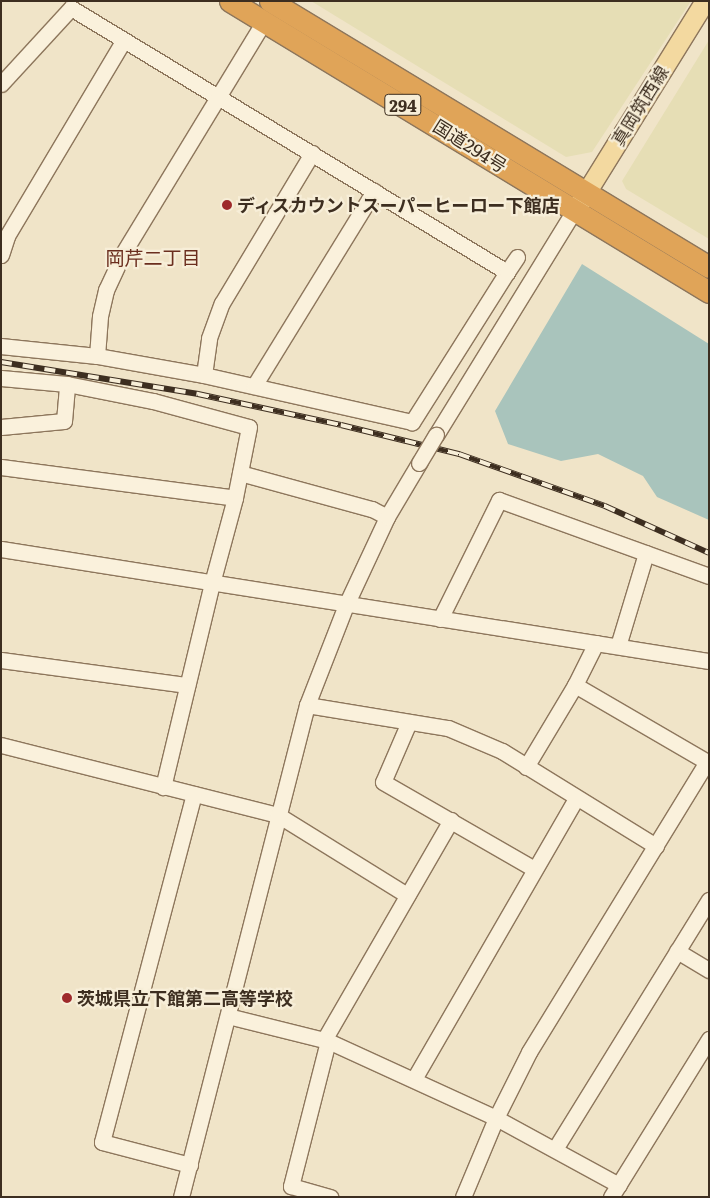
<!DOCTYPE html>
<meta charset="utf-8">
<style>
body{margin:0}
#map{position:relative;width:710px;height:1198px;overflow:hidden;background:#f0e4c8;font-family:Literata,"Noto Sans JP",serif}
div>[style]{position:absolute}
.farmland>*{inset:0;background:#e6deb5}
.water>*{inset:0;background:#a9c4bc}
.roads{filter:drop-shadow(1px 0 #8d765c) drop-shadow(-1px 0 #8d765c) drop-shadow(0 1px #8d765c) drop-shadow(0 -1px #8d765c)}
.minor>*{height:15px;margin:-7.5px;padding:0 7.5px;transform-origin:7.5px;border-radius:7.5px;background:#faf1dc}
.major>*{height:19px;margin:-9.5px;padding:0 9.5px;transform-origin:9.5px;border-radius:9.5px;background:#f3d9a0}
.highway>*{height:21px;margin:-10.5px;padding:0 10.5px;transform-origin:10.5px;border-radius:10.5px;background:#e0a458}
.rail>*{height:5.5px;margin-top:-2.75px;transform-origin:0;background:repeating-linear-gradient(90deg,#f7eed8 0 11px,#3d2e20 0 22px);box-sizing:border-box;border-block:1px solid #3d2e20}
.bridges{filter:drop-shadow(1px 0 #8d765c) drop-shadow(-1px 0 #8d765c) drop-shadow(0 1px #8d765c) drop-shadow(0 -1px #8d765c)}
.minor-bridge>*{height:15px;margin:-7.5px;padding:0 7.5px;transform-origin:7.5px;border-radius:7.5px;background:#faf1dc}
.dots>*{width:14px;height:14px;translate:-50% -50%;box-sizing:border-box;border:2px solid #f7eed8;border-radius:50%}
span{translate:-50% -50%;white-space:nowrap;text-align:center;line-height:1.15;-webkit-text-stroke:4.5px #f7eed8;paint-order:stroke}
.shield-label span{padding:1px 4px;background:#f7eed8;border:1px solid;border-radius:4px;-webkit-text-stroke-width:0}
.shield-label{font-size:16px;color:#3d2e20;font-weight:700}
.street-label{font-size:18px;color:#3d2e20}
.poi-label{font-size:18px;color:#3d2e20;font-weight:700}
.left{translate:0 -50%;text-align:left}
.neighbourhood-label{font-size:19px;color:#6b2e1e}
.frame{position:absolute;inset:0;border:2px solid #3d2e20;pointer-events:none}
</style>
<div id="map">
<div class="farmland">
<div style="clip-path:polygon(311px 1px,691px 1px,592px 152px,566px 157px)"></div>
<div style="clip-path:polygon(709px 40px,709px 239px,626px 189px,622px 181px)"></div>
</div>
<div class="water">
<div style="clip-path:polygon(582px 264px,709px 344px,709px 520px,657px 497px,643px 476px,598px 454px,561px 461px,508px 444px,495px 411px)"></div>
</div>
<div class="roads">
<div class="minor">
<div style="left:1px;top:84px;width:103px;rotate:-47.4deg"></div>
<div style="left:71px;top:8px;width:510px;rotate:31.2deg"></div>
<div style="left:507px;top:272px;width:178px;rotate:122.3deg"></div>
<div style="left:412px;top:422px;width:213px;rotate:-167.3deg"></div>
<div style="left:204px;top:375px;width:109px;rotate:-169.9deg"></div>
<div style="left:97px;top:356px;width:97px;rotate:-174.1deg"></div>
<div style="left:1px;top:255px;width:20px;rotate:-72deg"></div>
<div style="left:7px;top:236px;width:228px;rotate:-59.2deg"></div>
<div style="left:507px;top:272px;width:18px;rotate:-56deg"></div>
<div style="left:97px;top:356px;width:40px;rotate:-85.7deg"></div>
<div style="left:100px;top:316px;width:27px;rotate:-77deg"></div>
<div style="left:106px;top:290px;width:38px;rotate:-65deg"></div>
<div style="left:122px;top:255px;width:274px;rotate:-58.7deg"></div>
<div style="left:204px;top:375px;width:37px;rotate:-82deg"></div>
<div style="left:209px;top:338px;width:37px;rotate:-70deg"></div>
<div style="left:222px;top:303px;width:175px;rotate:-59deg"></div>
<div style="left:1px;top:378px;width:66px;rotate:5.2deg"></div>
<div style="left:67px;top:384px;width:88px;rotate:11.2deg"></div>
<div style="left:153px;top:401px;width:99px;rotate:15.2deg"></div>
<div style="left:249px;top:427px;width:72px;rotate:101.2deg"></div>
<div style="left:235px;top:498px;width:88px;rotate:105.1deg"></div>
<div style="left:212px;top:583px;width:210px;rotate:103.5deg"></div>
<div style="left:254px;top:386px;width:229px;rotate:-58.4deg"></div>
<div style="left:1px;top:427px;width:63px;rotate:-5.4deg"></div>
<div style="left:64px;top:421px;width:37px;rotate:-85deg"></div>
<div style="left:436px;top:435px;width:263px;rotate:-58.4deg"></div>
<div style="left:1px;top:467px;width:236px;rotate:7.5deg"></div>
<div style="left:240px;top:473px;width:137px;rotate:15.3deg"></div>
<div style="left:372px;top:509px;width:17px;rotate:28deg"></div>
<div style="left:1px;top:549px;width:717px;rotate:8.99deg"></div>
<div style="left:440px;top:619px;width:133px;rotate:-63.6deg"></div>
<div style="left:499px;top:500px;width:223px;rotate:19.9deg"></div>
<div style="left:618px;top:646px;width:97px;rotate:-73.2deg"></div>
<div style="left:1px;top:660px;width:188px;rotate:7.7deg"></div>
<div style="left:575px;top:685px;width:155px;rotate:30.2deg"></div>
<div style="left:307px;top:705px;width:143px;rotate:9.3deg"></div>
<div style="left:448px;top:728px;width:59px;rotate:23.1deg"></div>
<div style="left:502px;top:751px;width:181px;rotate:31.7deg"></div>
<div style="left:409px;top:722px;width:65px;rotate:113.4deg"></div>
<div style="left:383px;top:782px;width:174px;rotate:29.9deg"></div>
<div style="left:1px;top:745px;width:286px;rotate:14.2deg"></div>
<div style="left:278px;top:815px;width:152px;rotate:31.8deg"></div>
<div style="left:526px;top:767px;width:96px;rotate:-59.1deg"></div>
<div style="left:575px;top:685px;width:47px;rotate:-63.4deg"></div>
<div style="left:677px;top:951px;width:37px;rotate:31deg"></div>
<div style="left:228px;top:1016px;width:103px;rotate:14deg"></div>
<div style="left:328px;top:1041px;width:185px;rotate:24.6deg"></div>
<div style="left:496px;top:1118px;width:140px;rotate:28.6deg"></div>
<div style="left:324px;top:1040px;width:254px;rotate:-60deg"></div>
<div style="left:328px;top:1041px;width:150px;rotate:104.3deg"></div>
<div style="left:291px;top:1186px;width:41px;rotate:15.8deg"></div>
<div style="left:414px;top:1079px;width:324px;rotate:-60deg"></div>
<div style="left:555px;top:1149px;width:293px;rotate:-58.3deg"></div>
<div style="left:190px;top:1165px;width:91px;rotate:-165.4deg"></div>
<div style="left:102px;top:1142px;width:360px;rotate:-75.2deg"></div>
<div style="left:181px;top:1197px;width:508px;rotate:-75.64deg"></div>
<div style="left:307px;top:705px;width:107px;rotate:-68.7deg"></div>
<div style="left:346px;top:605px;width:97px;rotate:-65deg"></div>
<div style="left:387px;top:517px;width:63px;rotate:-59.3deg"></div>
<div style="left:463px;top:1197px;width:86px;rotate:-67.3deg"></div>
<div style="left:496px;top:1118px;width:74px;rotate:-63.4deg"></div>
<div style="left:529px;top:1052px;width:340px;rotate:-58.5deg"></div>
<div style="left:611px;top:1197px;width:186px;rotate:-58.2deg"></div>
</div>
<div class="major">
<div style="left:579px;top:204px;width:239px;rotate:-58.2deg"></div>
</div>
<div class="highway">
<div style="left:230px;top:1px;width:560px;rotate:31.28deg"></div>
<div style="left:270px;top:1px;width:513px;rotate:31.21deg"></div>
</div>
</div>
<div class="rail">
<div style="left:1px;top:362px;width:200px;rotate:9.2deg"></div>
<div style="left:198px;top:394px;width:146px;rotate:12.2deg"></div>
<div style="left:341px;top:425px;width:122px;rotate:13.8deg"></div>
<div style="left:459px;top:454px;width:155px;rotate:19.6deg"></div>
<div style="left:605px;top:506px;width:114px;rotate:24.3deg"></div>
</div>
<div class="bridges">
<div class="minor-bridge">
<div style="left:419px;top:463px;width:33px;rotate:-59deg"></div>
</div>
</div>
<div class="dots">
<div style="left:227px;top:205px;background:#9e2a2b"></div>
<div style="left:67px;top:998px;background:#9e2a2b"></div>
</div>
<div class="shield-label">
<span style="left:403px;top:105px">294</span>
</div>
<div class="street-label">
<span style="left:640px;top:106px;rotate:-58deg">真岡筑西線</span>
<span style="left:470px;top:146px;rotate:32deg">国道294号</span>
</div>
<div class="poi-label">
<span class="left" style="left:237px;top:205px">ディスカウントスーパーヒーロー下館店</span>
<span class="left" style="left:77px;top:998px">茨城県立下館第二高等学校</span>
</div>
<div class="neighbourhood-label">
<span style="left:153px;top:258px">岡芹二丁目</span>
</div>
<div class="frame"></div>
</div>
